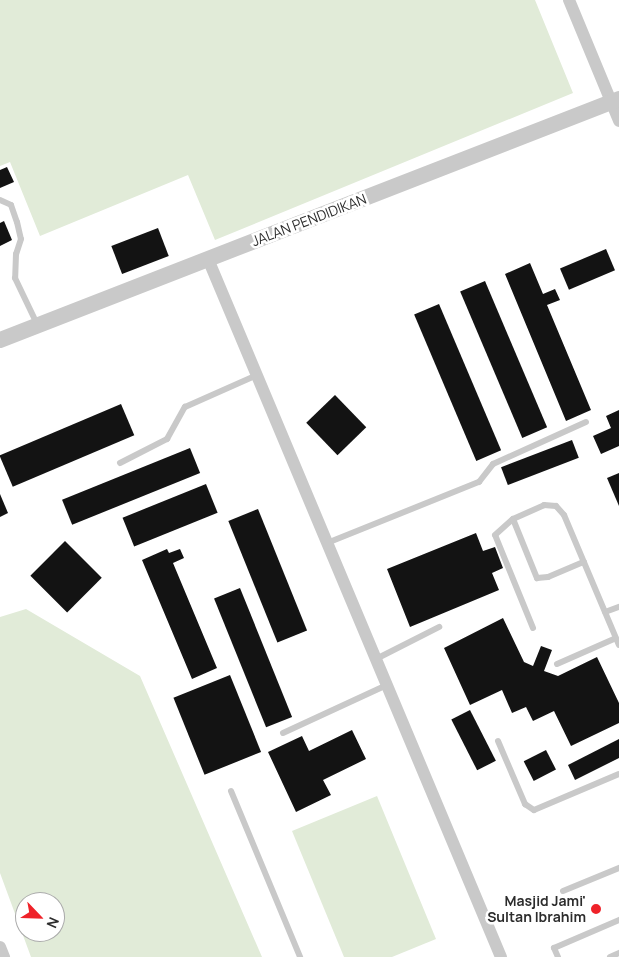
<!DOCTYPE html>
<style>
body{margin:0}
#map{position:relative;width:619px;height:957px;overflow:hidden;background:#fff;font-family:Manrope,sans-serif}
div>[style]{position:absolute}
.green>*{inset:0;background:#e1ebd8}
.building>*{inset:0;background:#131313;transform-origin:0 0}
.service>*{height:6px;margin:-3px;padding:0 3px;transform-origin:3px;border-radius:3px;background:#c9c9c9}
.minor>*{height:12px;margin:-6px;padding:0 6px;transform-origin:6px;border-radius:6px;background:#c9c9c9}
.tertiary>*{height:16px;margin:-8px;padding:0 8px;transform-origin:8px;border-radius:8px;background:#c9c9c9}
.dots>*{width:14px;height:14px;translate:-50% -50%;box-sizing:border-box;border:2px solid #fff;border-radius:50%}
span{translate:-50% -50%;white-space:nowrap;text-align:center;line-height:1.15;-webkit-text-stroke:5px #fff;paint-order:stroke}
.street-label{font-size:14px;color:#2c2c2c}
.poi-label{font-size:14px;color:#2c2c2c;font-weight:700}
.right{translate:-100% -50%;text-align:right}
.north{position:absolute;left:15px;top:892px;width:50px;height:50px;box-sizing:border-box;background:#fff;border:1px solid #ababab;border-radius:50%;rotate:114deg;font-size:14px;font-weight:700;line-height:20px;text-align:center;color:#2c2c2c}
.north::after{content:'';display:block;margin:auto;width:18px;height:22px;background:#ef2229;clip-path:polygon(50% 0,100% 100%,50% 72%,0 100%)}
</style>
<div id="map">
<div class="green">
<div style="clip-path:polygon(0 0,535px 0,573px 93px,215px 240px,188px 175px,40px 236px,10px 162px,0 166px)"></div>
<div style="clip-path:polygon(evenodd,26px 609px,140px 676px,262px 957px,31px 957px,0 873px,0 617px,26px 609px,25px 902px,55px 902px,55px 932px,25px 932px,25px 902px)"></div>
<div style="clip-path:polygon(377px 796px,436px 939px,392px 957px,344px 957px,292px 831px)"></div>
</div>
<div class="building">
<div style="clip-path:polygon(7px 167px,14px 182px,0 188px,0 170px)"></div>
<div style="clip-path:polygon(4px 221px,12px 240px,0 246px,0 223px)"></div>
<div style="left:158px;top:228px;width:30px;height:50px;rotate:69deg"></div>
<div style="left:606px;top:249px;width:23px;height:50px;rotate:67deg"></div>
<div style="clip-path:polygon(530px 263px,543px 294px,555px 289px,560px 300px,547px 305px,591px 410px,566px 421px,505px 274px)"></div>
<div style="left:485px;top:281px;width:159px;height:27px;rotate:67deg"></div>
<div style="left:439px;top:304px;width:159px;height:27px;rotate:67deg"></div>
<div style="left:335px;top:395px;width:45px;height:40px;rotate:46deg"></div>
<div style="left:121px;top:404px;width:34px;height:132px;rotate:67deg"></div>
<div style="clip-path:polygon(619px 410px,619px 446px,601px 454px,593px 436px,611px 428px,606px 416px)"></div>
<div style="left:572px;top:440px;width:19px;height:76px;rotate:69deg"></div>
<div style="left:190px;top:448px;width:27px;height:138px;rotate:68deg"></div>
<div style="clip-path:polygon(619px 473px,619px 506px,607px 478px)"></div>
<div style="left:206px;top:484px;width:31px;height:90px;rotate:68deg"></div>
<div style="clip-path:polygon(0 494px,8px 513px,0 517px)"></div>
<div style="left:258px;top:509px;width:131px;height:32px;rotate:68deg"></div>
<div style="clip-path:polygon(476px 533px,483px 551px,495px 547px,503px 568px,492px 573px,499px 590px,410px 627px,387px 569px)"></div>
<div style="left:65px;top:541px;width:52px;height:49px;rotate:45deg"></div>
<div style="clip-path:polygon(167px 549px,169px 553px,180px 549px,184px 558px,173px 563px,217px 668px,192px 679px,142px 560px)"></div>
<div style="left:240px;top:588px;width:139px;height:28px;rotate:68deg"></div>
<div style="clip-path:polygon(503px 618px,524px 662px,533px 666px,541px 646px,552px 650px,544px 671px,558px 676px,597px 657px,619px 703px,619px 723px,571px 746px,554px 711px,533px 721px,526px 707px,512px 713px,502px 690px,470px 705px,444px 648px)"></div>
<div style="left:230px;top:675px;width:83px;height:61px;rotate:68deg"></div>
<div style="left:470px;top:710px;width:57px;height:21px;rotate:63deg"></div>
<div style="clip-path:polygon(352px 730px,366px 759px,323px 780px,331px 795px,296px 812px,268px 752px,302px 736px,309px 751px)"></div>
<div style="clip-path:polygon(619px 739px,619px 758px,575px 780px,568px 765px)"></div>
<div style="left:546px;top:750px;width:22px;height:25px;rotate:63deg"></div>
</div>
<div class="service">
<div style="left:0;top:200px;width:12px;rotate:24deg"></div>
<div style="left:11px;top:205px;width:18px;rotate:71deg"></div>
<div style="left:17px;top:222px;width:17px;rotate:77deg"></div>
<div style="left:21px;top:239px;width:16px;rotate:108deg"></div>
<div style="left:16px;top:254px;width:24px;rotate:92deg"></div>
<div style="left:15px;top:278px;width:51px;rotate:64.4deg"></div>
<div style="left:120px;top:463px;width:53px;rotate:-27.1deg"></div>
<div style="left:167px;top:439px;width:37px;rotate:-61deg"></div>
<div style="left:185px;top:407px;width:79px;rotate:-24deg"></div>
<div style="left:513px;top:519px;width:64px;rotate:67.9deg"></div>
<div style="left:537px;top:578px;width:11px;rotate:-5deg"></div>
<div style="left:548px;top:577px;width:39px;rotate:-23deg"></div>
<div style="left:327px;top:543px;width:164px;rotate:-21.9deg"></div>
<div style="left:479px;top:482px;width:23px;rotate:-52deg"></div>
<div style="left:493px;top:464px;width:102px;rotate:-24.3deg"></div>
<div style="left:605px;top:612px;width:15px;rotate:-20deg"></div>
<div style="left:533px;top:628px;width:100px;rotate:-112.2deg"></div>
<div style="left:495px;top:535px;width:24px;rotate:-42deg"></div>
<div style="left:513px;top:519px;width:34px;rotate:-24deg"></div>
<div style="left:544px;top:505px;width:12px;rotate:5deg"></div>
<div style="left:556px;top:506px;width:12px;rotate:48deg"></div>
<div style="left:564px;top:515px;width:141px;rotate:67.1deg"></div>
<div style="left:376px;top:659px;width:71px;rotate:-26.9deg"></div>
<div style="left:557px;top:664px;width:64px;rotate:-23.8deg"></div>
<div style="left:283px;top:733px;width:115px;rotate:-24.8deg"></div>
<div style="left:498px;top:741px;width:69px;rotate:66.8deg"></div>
<div style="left:525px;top:804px;width:11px;rotate:34deg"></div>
<div style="left:534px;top:810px;width:92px;rotate:-23deg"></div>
<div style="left:231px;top:791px;width:180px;rotate:67.4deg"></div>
<div style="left:563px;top:891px;width:61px;rotate:-22.3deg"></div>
<div style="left:558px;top:957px;width:10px;rotate:-114deg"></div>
<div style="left:554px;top:948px;width:71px;rotate:-23.3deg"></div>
<div style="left:610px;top:957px;width:10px;rotate:-24deg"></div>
</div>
<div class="minor">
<div style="left:569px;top:0;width:131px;rotate:67.5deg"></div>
<div style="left:208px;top:259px;width:757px;rotate:67.23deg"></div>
<div style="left:0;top:947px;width:11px;rotate:68deg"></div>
</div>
<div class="tertiary">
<div style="left:0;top:340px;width:664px;rotate:-21.27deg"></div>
</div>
<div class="dots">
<div style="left:596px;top:909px;background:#ef2229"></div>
</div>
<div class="street-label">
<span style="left:309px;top:220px;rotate:-21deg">JALAN PENDIDIKAN</span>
</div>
<div class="poi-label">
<span class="right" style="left:586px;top:909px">Masjid Jami'<br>Sultan Ibrahim</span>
</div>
<div class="north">N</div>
</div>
